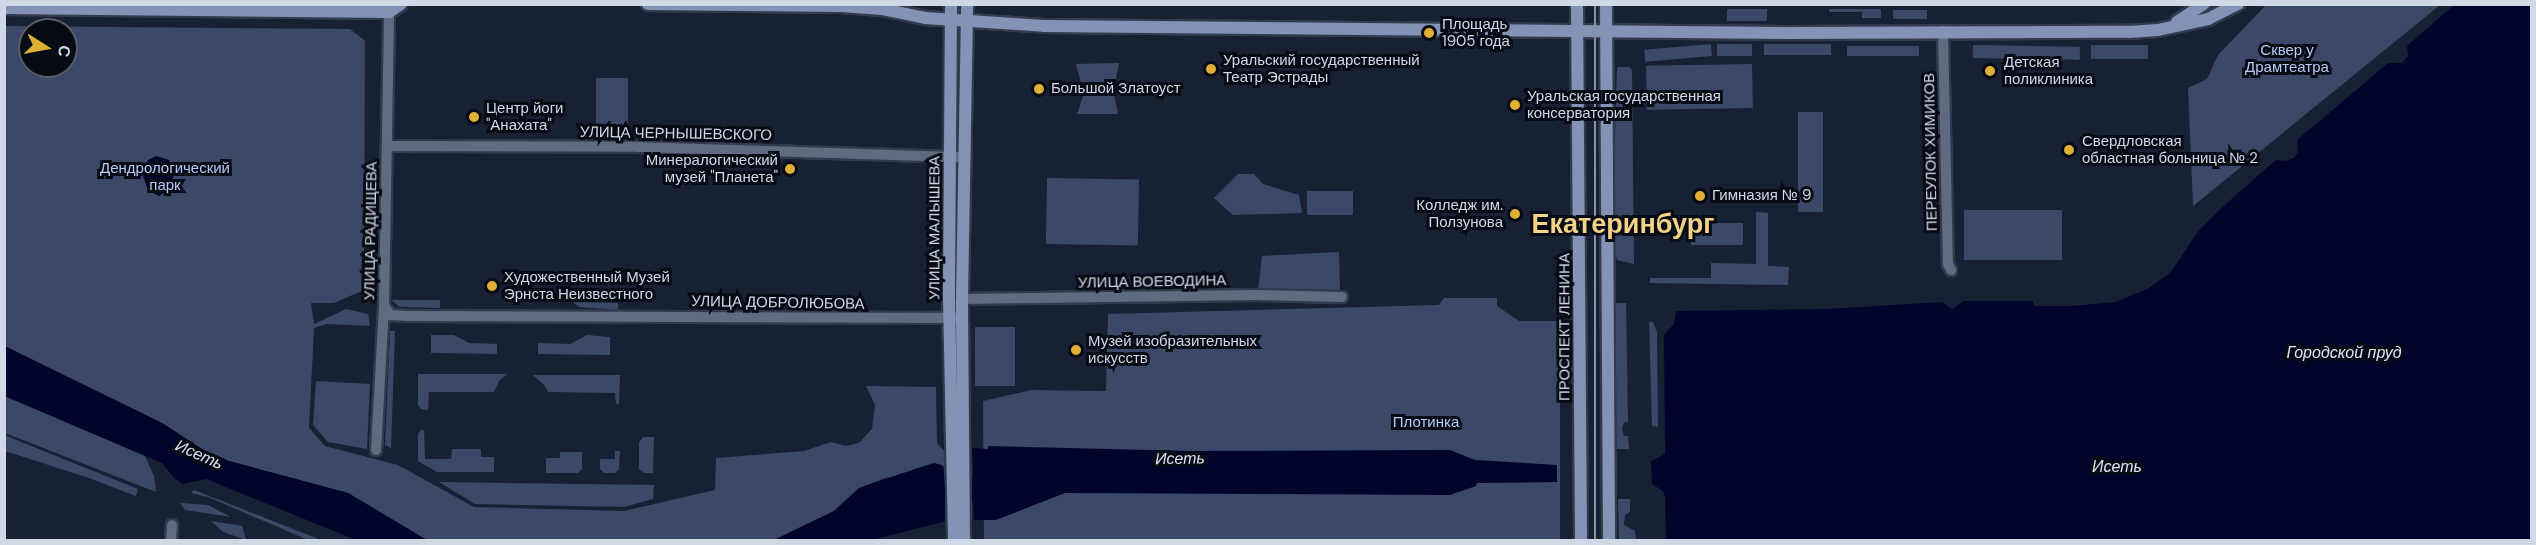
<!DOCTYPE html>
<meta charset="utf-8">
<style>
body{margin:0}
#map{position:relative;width:2536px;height:545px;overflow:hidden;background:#182134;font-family:"DM Sans",sans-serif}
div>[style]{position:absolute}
.green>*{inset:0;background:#3b4867;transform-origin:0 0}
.water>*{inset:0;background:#01042b}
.roads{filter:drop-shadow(2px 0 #323b4d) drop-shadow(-2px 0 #323b4d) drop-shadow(0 2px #323b4d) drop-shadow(0 -2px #323b4d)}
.street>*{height:10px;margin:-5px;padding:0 5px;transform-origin:5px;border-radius:5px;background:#606a80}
.secondary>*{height:12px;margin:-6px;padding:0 6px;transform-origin:6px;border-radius:6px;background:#8393b6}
.tram>*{height:1.5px;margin:-0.75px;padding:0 0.75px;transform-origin:0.75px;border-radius:0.75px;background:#8b93a2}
.dots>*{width:16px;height:16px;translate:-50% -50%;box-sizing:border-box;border:3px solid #070b13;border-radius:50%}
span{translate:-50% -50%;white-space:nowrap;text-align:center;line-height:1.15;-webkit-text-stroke:6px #070b13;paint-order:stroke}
.poi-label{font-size:15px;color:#d1d8e5}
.left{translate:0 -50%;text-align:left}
.right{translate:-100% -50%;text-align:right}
.park-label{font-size:15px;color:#b6caf7}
.street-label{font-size:15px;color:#d1d8e5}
.water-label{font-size:16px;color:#dce3f2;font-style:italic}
.town-label{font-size:27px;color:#f4d288;font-weight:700}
.frame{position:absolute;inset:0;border:6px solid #d1d8e5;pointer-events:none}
.north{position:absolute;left:18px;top:18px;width:60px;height:60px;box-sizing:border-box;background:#070b13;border:2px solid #585d67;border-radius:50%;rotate:101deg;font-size:16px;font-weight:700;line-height:24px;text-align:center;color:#d1d8e5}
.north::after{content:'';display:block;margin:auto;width:21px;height:27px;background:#e0b034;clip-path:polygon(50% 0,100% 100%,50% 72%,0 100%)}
</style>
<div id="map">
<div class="green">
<div style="clip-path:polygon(2266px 5px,2440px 5px,2193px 206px,2188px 88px,2207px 79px,2218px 55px)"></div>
<div style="left:1727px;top:9px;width:40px;height:12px"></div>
<div style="clip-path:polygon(1829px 9px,1881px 9px,1881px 18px,1862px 18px,1862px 12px,1829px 12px)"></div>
<div style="left:1893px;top:10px;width:34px;height:9px"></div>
<div style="clip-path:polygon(evenodd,4px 26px,350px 29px,365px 41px,364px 290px,334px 303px,311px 303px,314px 324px,346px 309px,368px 314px,370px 326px,327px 324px,314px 328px,309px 428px,325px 446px,398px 465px,474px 507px,624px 511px,715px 490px,716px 458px,804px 451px,831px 442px,846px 446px,859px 443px,872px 429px,875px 405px,866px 386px,936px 387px,937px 443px,946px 453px,946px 466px,885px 478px,859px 488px,834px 511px,774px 540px,427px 540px,348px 493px,229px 461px,202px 449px,162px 423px,5px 346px,4px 26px,30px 30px,66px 30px,66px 66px,30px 66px,30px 30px)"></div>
<div style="left:1711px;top:44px;width:12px;height:67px;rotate:85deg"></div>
<div style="left:1717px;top:44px;width:35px;height:12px"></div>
<div style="left:1831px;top:44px;width:11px;height:67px;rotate:90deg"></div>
<div style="left:1973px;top:45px;width:107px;height:13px;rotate:1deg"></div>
<div style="left:2148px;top:45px;width:14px;height:57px;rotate:90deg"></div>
<div style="left:1847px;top:46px;width:72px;height:10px"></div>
<div style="clip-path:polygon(1119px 63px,1115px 83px,1081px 83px,1076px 64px)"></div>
<div style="left:1752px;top:64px;width:44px;height:106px;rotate:89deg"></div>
<div style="clip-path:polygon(1617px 67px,1629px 67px,1632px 70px,1634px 264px,1617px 260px,1615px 254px,1614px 168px)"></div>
<div style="left:596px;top:78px;width:32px;height:54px"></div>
<div style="clip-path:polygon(1114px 95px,1118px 114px,1077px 114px,1083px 96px)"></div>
<div style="left:1798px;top:112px;width:25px;height:100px"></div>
<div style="clip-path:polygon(1238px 174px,1254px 174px,1263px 184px,1299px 195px,1302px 213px,1233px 215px,1214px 198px)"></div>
<div style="left:1047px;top:178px;width:92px;height:66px;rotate:1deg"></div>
<div style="left:1307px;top:191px;width:46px;height:24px"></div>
<div style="left:1964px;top:210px;width:98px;height:50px"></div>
<div style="clip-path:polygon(1756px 212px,1768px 213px,1768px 266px,1789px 267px,1788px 285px,1650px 283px,1650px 278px,1711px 278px,1711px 263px,1756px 264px)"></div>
<div style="left:1691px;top:223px;width:52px;height:22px"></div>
<div style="clip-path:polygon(1339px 252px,1340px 294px,1258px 291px,1262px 256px)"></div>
<div style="clip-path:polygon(1444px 298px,1497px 298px,1497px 306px,1519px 321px,1560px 321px,1560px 540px,984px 540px,983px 401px,1031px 390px,1106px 391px,1108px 314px,1439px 305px)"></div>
<div style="clip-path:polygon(391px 300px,440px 300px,440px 308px,400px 307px)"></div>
<div style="clip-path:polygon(573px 302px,618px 303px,618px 310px,579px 307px)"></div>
<div style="clip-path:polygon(1614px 303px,1626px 303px,1628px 422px,1624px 422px,1622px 429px,1624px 436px,1628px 436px,1629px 449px,1615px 449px)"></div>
<div style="clip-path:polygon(1649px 322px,1653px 322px,1657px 332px,1658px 427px,1652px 426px)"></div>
<div style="left:975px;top:327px;width:40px;height:59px"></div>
<div style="clip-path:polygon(390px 331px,395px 331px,391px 448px,385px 445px)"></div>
<div style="clip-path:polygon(431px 335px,454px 335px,469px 343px,497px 344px,497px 354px,431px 353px)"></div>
<div style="clip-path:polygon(587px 335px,610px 337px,610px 355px,538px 354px,538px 343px,570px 344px)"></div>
<div style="clip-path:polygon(418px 374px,507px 374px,499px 381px,494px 392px,429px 392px,428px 410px,421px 409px,418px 405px)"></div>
<div style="clip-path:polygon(533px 375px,620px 375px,619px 404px,616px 404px,615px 393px,548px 392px,545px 386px)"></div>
<div style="clip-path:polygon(316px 381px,370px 384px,367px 449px,328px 442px,313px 425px)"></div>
<div style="clip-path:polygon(4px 396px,145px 456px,154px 476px,156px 492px,5px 433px)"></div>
<div style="clip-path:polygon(421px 430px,424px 430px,425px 459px,451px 459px,452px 449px,481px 449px,481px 457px,494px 457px,494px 472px,437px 472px,418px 461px,418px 434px)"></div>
<div style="clip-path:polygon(4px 435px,138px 489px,136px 496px,89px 478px,5px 451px)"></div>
<div style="clip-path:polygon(643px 437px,654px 437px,653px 473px,644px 473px,639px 469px,639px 442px)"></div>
<div style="clip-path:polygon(615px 451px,620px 451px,619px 469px,615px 473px,604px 473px,600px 469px,600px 459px,615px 459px)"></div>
<div style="clip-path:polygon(560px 452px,582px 452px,582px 469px,578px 473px,546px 473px,546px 458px,560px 458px)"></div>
<div style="clip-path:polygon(439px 482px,654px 485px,653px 499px,624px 507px,475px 504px)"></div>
<div style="clip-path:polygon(194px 490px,321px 540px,308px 540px,208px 497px,191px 493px)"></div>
<div style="clip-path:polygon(1618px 499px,1630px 499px,1630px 512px,1625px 515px,1624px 525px,1635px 531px,1636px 540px,1619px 540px)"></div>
<div style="clip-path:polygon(180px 503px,208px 505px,231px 517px,185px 510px)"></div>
<div style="clip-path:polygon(211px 521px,242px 526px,246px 540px,223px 532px)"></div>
</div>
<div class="water">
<div style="clip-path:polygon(2454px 5px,2531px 5px,2531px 540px,1666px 540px,1665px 496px,1663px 491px,1652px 484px,1651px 461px,1665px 454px,1664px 335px,1674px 324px,1676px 311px,1826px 309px,1942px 302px,1952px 309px,1964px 301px,2033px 301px,2034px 306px,2071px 306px,2116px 302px,2149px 288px,2171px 272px,2199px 230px,2228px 202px,2276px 160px,2285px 161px,2294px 158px,2298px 152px,2297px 140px,2388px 63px,2402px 63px,2408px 56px,2407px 46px)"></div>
<div style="clip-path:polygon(156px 156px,169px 160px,174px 175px,169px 190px,159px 196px,148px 190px,143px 176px,148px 160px)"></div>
<div style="clip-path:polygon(4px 346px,162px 423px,202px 449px,229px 461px,348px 493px,427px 540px,356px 540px,206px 479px,183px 484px,175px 479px,162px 463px,5px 396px)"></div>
<div style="clip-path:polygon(988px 446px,1190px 451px,1450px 450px,1475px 460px,1557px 465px,1557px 482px,1477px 483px,1476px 486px,1450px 495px,1065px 493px,996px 520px,974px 520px,973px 502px,948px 505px,944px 508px,948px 517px,946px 521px,872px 540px,774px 540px,834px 511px,859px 488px,915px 469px,934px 463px,942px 465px,946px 480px,973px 478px,972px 448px,988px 449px)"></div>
</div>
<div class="roads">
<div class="street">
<div style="left:1943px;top:31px;width:233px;rotate:88.8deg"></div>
<div style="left:1948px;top:264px;width:7px;rotate:63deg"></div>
<div style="left:388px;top:146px;width:250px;rotate:0.2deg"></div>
<div style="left:638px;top:147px;width:326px;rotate:1.8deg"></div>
<div style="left:962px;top:299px;width:294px;rotate:-0.8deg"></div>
<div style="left:1256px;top:295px;width:86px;rotate:1.3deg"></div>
<div style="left:384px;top:305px;width:12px;rotate:59deg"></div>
<div style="left:390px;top:315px;width:19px;rotate:3deg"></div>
<div style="left:409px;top:316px;width:548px;rotate:0.21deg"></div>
<div style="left:376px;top:450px;width:145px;rotate:-86.8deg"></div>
<div style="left:384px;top:305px;width:293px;rotate:-89deg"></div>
<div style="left:171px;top:540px;width:15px;rotate:-86deg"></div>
</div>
<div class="secondary">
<div style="left:648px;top:4px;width:193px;rotate:0.6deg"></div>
<div style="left:841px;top:6px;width:41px;rotate:4.2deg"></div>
<div style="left:882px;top:9px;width:44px;rotate:11.8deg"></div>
<div style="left:925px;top:18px;width:119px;rotate:3.8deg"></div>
<div style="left:1044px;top:26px;width:741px;rotate:0.54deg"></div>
<div style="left:1785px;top:33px;width:344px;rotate:-0.2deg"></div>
<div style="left:2129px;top:32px;width:29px;rotate:-4deg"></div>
<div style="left:2158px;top:30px;width:51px;rotate:-12.4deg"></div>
<div style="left:2208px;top:19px;width:34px;rotate:-27deg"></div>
<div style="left:951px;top:4px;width:295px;rotate:90.4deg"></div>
<div style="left:949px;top:299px;width:241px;rotate:88.8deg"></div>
<div style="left:1577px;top:4px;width:536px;rotate:89.57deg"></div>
<div style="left:1606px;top:4px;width:536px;rotate:89.68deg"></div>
<div style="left:4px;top:8px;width:385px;rotate:0.6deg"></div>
<div style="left:389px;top:12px;width:14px;rotate:-34deg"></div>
<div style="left:2177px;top:22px;width:32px;rotate:-34deg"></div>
<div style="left:964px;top:540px;width:241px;rotate:-90.5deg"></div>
<div style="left:962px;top:299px;width:295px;rotate:-89deg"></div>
</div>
</div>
<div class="tram">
<div style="left:286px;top:4px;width:59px"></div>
<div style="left:1595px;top:4px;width:536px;rotate:90deg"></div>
</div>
<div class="dots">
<div style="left:1429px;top:33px;background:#e0b034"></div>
<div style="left:1211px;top:69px;background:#e0b034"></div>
<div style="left:1990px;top:71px;background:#e0b034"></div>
<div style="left:1039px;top:89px;background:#e0b034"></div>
<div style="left:1515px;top:105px;background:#e0b034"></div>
<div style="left:474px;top:117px;background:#e0b034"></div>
<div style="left:2069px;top:150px;background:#e0b034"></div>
<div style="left:790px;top:169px;background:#e0b034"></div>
<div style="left:1700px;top:196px;background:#e0b034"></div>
<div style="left:1515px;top:214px;background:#e0b034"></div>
<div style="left:492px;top:286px;background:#e0b034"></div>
<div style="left:1076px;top:350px;background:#e0b034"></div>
</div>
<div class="poi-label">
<span class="left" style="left:1442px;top:33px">Площадь<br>1905 года</span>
<span class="left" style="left:1223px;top:69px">Уральский государственный<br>Театр Эстрады</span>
<span class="left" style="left:2004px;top:71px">Детская<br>поликлиника</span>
<span class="left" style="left:1051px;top:89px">Большой Златоуст</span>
<span class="left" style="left:1527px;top:105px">Уральская государственная<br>консерватория</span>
<span class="left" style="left:486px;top:117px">Центр йоги<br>"Анахата"</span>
<span class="left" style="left:2082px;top:150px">Свердловская<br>областная больница № 2</span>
<span class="right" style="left:778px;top:169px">Минералогический<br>музей "Планета"</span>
<span class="left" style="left:1712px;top:196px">Гимназия № 9</span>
<span class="right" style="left:1503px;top:214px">Колледж им.<br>Ползунова</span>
<span class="left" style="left:504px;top:286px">Художественный Музей<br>Эрнста Неизвестного</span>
<span class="left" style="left:1088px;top:350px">Музей изобразительных<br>искусств</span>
</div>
<div class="park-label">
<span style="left:2287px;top:59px">Сквер у<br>Драмтеатра</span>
<span style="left:165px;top:177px">Дендрологический<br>парк</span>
<span style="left:1426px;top:423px">Плотинка</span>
</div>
<div class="street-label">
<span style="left:676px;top:134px;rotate:1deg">УЛИЦА ЧЕРНЫШЕВСКОГО</span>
<span style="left:1931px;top:152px;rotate:-91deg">ПЕРЕУЛОК ХИМИКОВ</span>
<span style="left:935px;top:228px;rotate:-90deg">УЛИЦА МАЛЫШЕВА</span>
<span style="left:371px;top:231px;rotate:-89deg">УЛИЦА РАДИЩЕВА</span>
<span style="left:1152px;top:282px;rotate:-1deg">УЛИЦА ВОЕВОДИНА</span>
<span style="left:778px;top:303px;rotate:1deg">УЛИЦА ДОБРОЛЮБОВА</span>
<span style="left:1565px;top:327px;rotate:-90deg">ПРОСПЕКТ ЛЕНИНА</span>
</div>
<div class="water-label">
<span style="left:2344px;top:353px">Городской пруд</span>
<span style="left:199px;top:455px;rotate:24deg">Исеть</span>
<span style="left:1180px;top:459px;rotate:-1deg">Исеть</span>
<span style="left:2117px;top:467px">Исеть</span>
</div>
<div class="town-label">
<span style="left:1623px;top:224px">Екатеринбург</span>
</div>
<div class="frame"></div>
<div class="north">С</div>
</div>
